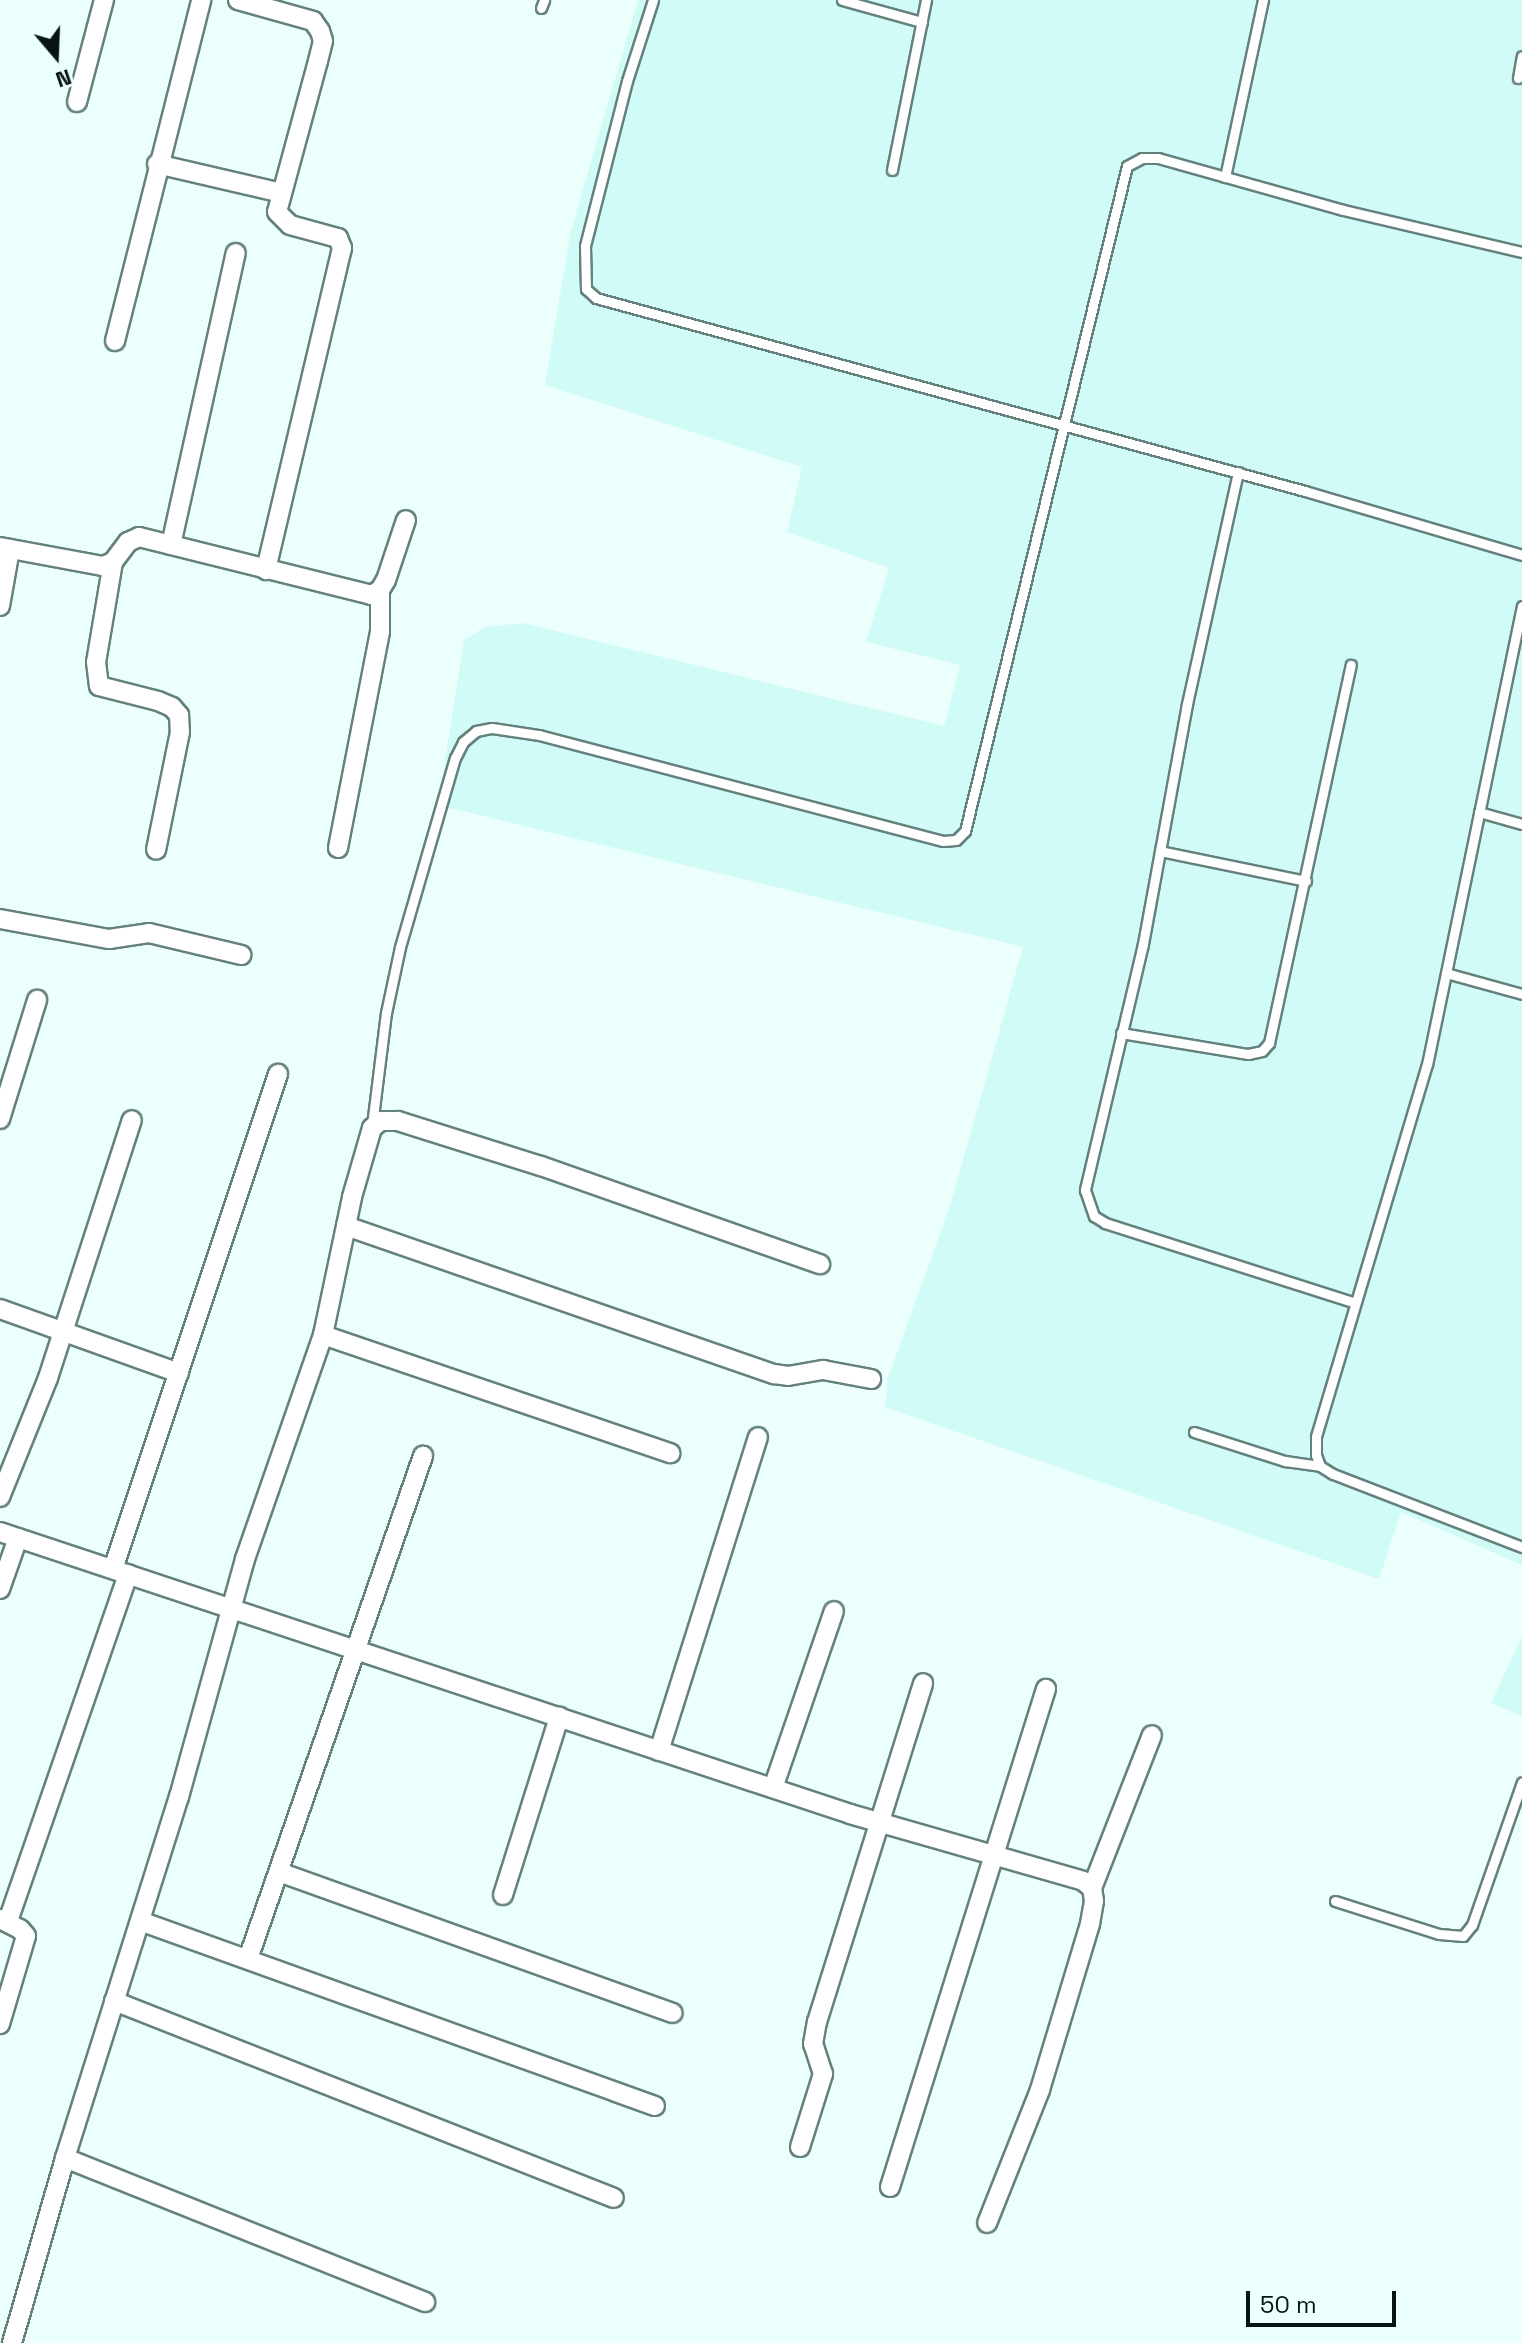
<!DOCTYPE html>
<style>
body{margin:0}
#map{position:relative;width:1522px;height:2343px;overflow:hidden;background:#ebfffc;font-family:"Space Grotesk",sans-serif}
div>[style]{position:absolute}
.built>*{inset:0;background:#d1fbf6}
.roads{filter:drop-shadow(2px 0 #64817e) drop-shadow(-2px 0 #64817e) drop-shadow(0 2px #64817e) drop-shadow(0 -2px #64817e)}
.service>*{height:9px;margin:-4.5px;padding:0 4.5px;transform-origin:4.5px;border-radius:4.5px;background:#fff}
.minor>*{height:18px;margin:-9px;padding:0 9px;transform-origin:9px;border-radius:9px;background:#fff}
span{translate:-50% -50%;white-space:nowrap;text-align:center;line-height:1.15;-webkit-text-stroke:6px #ebfffc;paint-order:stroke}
.north{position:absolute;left:16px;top:16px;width:80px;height:80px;-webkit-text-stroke:6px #ebfffc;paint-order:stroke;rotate:161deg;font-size:22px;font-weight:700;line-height:32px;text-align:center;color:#081413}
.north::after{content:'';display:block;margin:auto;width:28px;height:36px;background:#081413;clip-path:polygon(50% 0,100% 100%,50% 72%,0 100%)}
.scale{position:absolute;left:1246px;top:2291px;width:150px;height:36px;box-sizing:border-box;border:4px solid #081413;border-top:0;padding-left:10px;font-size:24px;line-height:28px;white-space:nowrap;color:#081413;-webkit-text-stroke:6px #ebfffc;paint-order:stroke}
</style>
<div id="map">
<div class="built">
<div style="clip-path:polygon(638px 0,1522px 0,1522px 1565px,1401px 1512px,1379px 1579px,885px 1407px,888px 1378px,950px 1206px,1023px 947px,438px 805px,464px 640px,485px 627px,523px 623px,944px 726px,960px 665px,866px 642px,889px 568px,787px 532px,802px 467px,545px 385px,571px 230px)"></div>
<div style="clip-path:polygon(1522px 1636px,1522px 1716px,1491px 1703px)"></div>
</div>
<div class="roads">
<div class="service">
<div style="left:653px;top:0;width:85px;rotate:107.8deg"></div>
<div style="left:627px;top:81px;width:170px;rotate:104.3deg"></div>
<div style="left:585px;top:246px;width:43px;rotate:88.7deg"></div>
<div style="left:586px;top:289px;width:13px;rotate:42deg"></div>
<div style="left:596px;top:298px;width:735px;rotate:15.23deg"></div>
<div style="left:1305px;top:491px;width:226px;rotate:16.4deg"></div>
<div style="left:842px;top:0;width:83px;rotate:15.4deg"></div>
<div style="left:541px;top:8px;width:9px;rotate:-69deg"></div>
<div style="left:1518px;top:78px;width:22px;rotate:-80deg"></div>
<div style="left:892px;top:170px;width:173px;rotate:-78.7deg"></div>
<div style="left:1225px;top:177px;width:181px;rotate:-77.9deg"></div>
<div style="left:1238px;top:472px;width:238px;rotate:102.4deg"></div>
<div style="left:1187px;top:704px;width:244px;rotate:100.4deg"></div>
<div style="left:1143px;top:944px;width:253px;rotate:103.3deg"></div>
<div style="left:1085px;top:1190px;width:28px;rotate:71deg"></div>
<div style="left:1094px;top:1216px;width:13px;rotate:32deg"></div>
<div style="left:1105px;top:1223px;width:262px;rotate:17.7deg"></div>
<div style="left:1522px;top:606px;width:468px;rotate:101.7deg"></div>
<div style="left:1427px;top:1064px;width:389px;rotate:106.6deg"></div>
<div style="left:1316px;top:1437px;width:18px;rotate:90deg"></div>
<div style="left:1316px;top:1455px;width:12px;rotate:70deg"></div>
<div style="left:1320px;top:1466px;width:15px;rotate:32deg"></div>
<div style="left:1333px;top:1474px;width:203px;rotate:21.1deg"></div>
<div style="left:1479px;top:812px;width:45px;rotate:15.6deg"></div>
<div style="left:1160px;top:851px;width:149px;rotate:11.6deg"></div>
<div style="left:1446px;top:973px;width:79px;rotate:15.4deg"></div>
<div style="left:1121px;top:1033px;width:129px;rotate:9.4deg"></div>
<div style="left:1248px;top:1054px;width:14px;rotate:-12deg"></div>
<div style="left:1262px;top:1051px;width:11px;rotate:-49deg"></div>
<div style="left:1269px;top:1043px;width:387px;rotate:-77.8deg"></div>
<div style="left:372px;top:1125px;width:113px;rotate:-82.9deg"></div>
<div style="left:386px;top:1013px;width:67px;rotate:-78deg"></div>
<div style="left:400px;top:947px;width:197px;rotate:-73.8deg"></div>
<div style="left:455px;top:758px;width:18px;rotate:-63deg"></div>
<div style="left:463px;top:742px;width:17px;rotate:-40deg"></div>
<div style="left:476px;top:731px;width:16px;rotate:-11deg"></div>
<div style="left:492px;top:728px;width:48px;rotate:8.5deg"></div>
<div style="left:539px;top:735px;width:418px;rotate:14.7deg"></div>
<div style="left:943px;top:841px;width:13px;rotate:-4deg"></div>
<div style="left:956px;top:840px;width:13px;rotate:-45deg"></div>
<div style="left:965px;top:831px;width:684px;rotate:-76.31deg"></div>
<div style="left:1127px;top:166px;width:17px;rotate:-28deg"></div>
<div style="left:1142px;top:158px;width:16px"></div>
<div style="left:1158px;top:158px;width:192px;rotate:15.7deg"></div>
<div style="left:1343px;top:210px;width:184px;rotate:13.2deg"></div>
<div style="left:1194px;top:1432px;width:96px;rotate:17.7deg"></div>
<div style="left:1285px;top:1461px;width:35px;rotate:8deg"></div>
<div style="left:1335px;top:1901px;width:109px;rotate:17.6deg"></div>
<div style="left:1439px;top:1934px;width:24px;rotate:5deg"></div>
<div style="left:1463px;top:1936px;width:14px;rotate:-51deg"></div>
<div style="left:1472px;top:1925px;width:151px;rotate:-70.7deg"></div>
</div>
<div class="minor">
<div style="left:238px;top:0;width:78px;rotate:15.6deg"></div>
<div style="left:313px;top:21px;width:12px;rotate:55deg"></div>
<div style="left:320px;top:31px;width:10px;rotate:73deg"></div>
<div style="left:323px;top:41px;width:21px;rotate:104deg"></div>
<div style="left:318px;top:61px;width:156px;rotate:105.2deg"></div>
<div style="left:277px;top:212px;width:18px;rotate:45deg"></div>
<div style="left:290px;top:225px;width:50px;rotate:15.2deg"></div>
<div style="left:338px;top:238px;width:11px;rotate:68deg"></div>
<div style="left:342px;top:248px;width:331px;rotate:103.3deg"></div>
<div style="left:77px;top:102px;width:106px;rotate:-75.2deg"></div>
<div style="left:157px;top:164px;width:128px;rotate:13.1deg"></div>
<div style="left:115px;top:341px;width:352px;rotate:-75.8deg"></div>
<div style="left:171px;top:545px;width:299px;rotate:-77.5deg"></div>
<div style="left:0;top:547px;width:105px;rotate:10.5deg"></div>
<div style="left:103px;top:566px;width:11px;rotate:-22deg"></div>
<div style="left:113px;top:562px;width:25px;rotate:-53deg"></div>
<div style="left:128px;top:542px;width:12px;rotate:-24deg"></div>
<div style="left:139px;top:537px;width:239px;rotate:14deg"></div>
<div style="left:371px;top:595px;width:10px;rotate:-29deg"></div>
<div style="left:380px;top:590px;width:12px;rotate:-59deg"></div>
<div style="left:386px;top:580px;width:63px;rotate:-71.6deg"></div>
<div style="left:113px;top:562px;width:101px;rotate:99.6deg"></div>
<div style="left:96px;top:662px;width:24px;rotate:83deg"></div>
<div style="left:99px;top:686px;width:61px;rotate:14.3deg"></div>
<div style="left:158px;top:701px;width:15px;rotate:23deg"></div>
<div style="left:172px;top:707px;width:11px;rotate:49deg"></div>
<div style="left:179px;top:715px;width:17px;rotate:87deg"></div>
<div style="left:180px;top:732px;width:120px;rotate:101.5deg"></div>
<div style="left:0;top:606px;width:58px;rotate:-80deg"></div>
<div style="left:338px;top:848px;width:220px;rotate:-79deg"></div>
<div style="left:380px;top:632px;width:42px;rotate:-90deg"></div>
<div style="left:0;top:919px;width:111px;rotate:10.4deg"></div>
<div style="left:109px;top:939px;width:40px;rotate:-8.5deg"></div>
<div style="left:149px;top:933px;width:95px;rotate:13.4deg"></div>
<div style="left:0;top:1119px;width:125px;rotate:-72.7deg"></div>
<div style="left:346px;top:1226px;width:453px;rotate:19.1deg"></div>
<div style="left:774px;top:1374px;width:14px;rotate:8deg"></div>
<div style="left:788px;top:1376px;width:36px;rotate:-10deg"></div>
<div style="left:823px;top:1370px;width:49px;rotate:10.6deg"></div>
<div style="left:0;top:1309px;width:190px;rotate:19.7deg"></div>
<div style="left:323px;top:1335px;width:367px;rotate:18.8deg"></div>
<div style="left:0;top:1497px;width:128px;rotate:-68deg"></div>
<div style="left:48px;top:1378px;width:271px;rotate:-72deg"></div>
<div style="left:0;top:1532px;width:896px;rotate:18.35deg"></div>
<div style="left:850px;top:1814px;width:242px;rotate:16deg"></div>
<div style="left:1083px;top:1881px;width:11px;rotate:38deg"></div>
<div style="left:1092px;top:1888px;width:13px;rotate:81deg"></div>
<div style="left:1094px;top:1901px;width:23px;rotate:100deg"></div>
<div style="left:1090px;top:1924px;width:173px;rotate:106.8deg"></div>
<div style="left:1040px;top:2090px;width:143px;rotate:111.7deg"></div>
<div style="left:113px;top:1569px;width:522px;rotate:-71.57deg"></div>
<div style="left:0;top:1589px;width:54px;rotate:-70.6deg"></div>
<div style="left:659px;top:1751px;width:329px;rotate:-72.5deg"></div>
<div style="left:773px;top:1788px;width:187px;rotate:-71deg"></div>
<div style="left:279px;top:1872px;width:418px;rotate:19.7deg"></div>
<div style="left:1092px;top:1888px;width:164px;rotate:-68.6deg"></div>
<div style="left:503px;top:1895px;width:187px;rotate:-72.5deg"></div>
<div style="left:0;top:1919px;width:22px;rotate:27deg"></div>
<div style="left:20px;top:1929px;width:9px;rotate:49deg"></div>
<div style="left:26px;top:1936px;width:92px;rotate:106.5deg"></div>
<div style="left:8px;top:1921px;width:367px;rotate:-70.9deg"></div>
<div style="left:140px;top:1921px;width:547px;rotate:19.76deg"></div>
<div style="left:248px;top:1959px;width:533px;rotate:-70.82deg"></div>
<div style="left:114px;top:2001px;width:537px;rotate:21.5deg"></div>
<div style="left:800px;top:2147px;width:77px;rotate:-72.5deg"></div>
<div style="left:823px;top:2074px;width:32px;rotate:-108deg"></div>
<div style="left:813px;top:2044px;width:22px;rotate:-80deg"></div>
<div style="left:817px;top:2022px;width:355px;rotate:-72.6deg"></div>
<div style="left:65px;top:2158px;width:388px;rotate:21.8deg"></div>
<div style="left:890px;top:2187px;width:522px;rotate:-72.61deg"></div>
<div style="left:12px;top:2343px;width:192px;rotate:-74deg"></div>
<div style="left:65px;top:2158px;width:379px;rotate:-72.5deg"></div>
<div style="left:179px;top:1797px;width:247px;rotate:-74.5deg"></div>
<div style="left:245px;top:1559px;width:237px;rotate:-70.8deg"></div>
<div style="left:323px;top:1335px;width:141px;rotate:-78.1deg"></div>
<div style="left:352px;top:1197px;width:72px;rotate:-73.8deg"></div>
<div style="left:372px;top:1128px;width:11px;rotate:-38deg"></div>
<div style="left:381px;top:1121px;width:17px"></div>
<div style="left:398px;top:1121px;width:150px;rotate:17.5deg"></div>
<div style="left:541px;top:1166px;width:296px;rotate:19.4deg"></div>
</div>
</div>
<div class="north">N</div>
<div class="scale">50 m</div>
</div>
